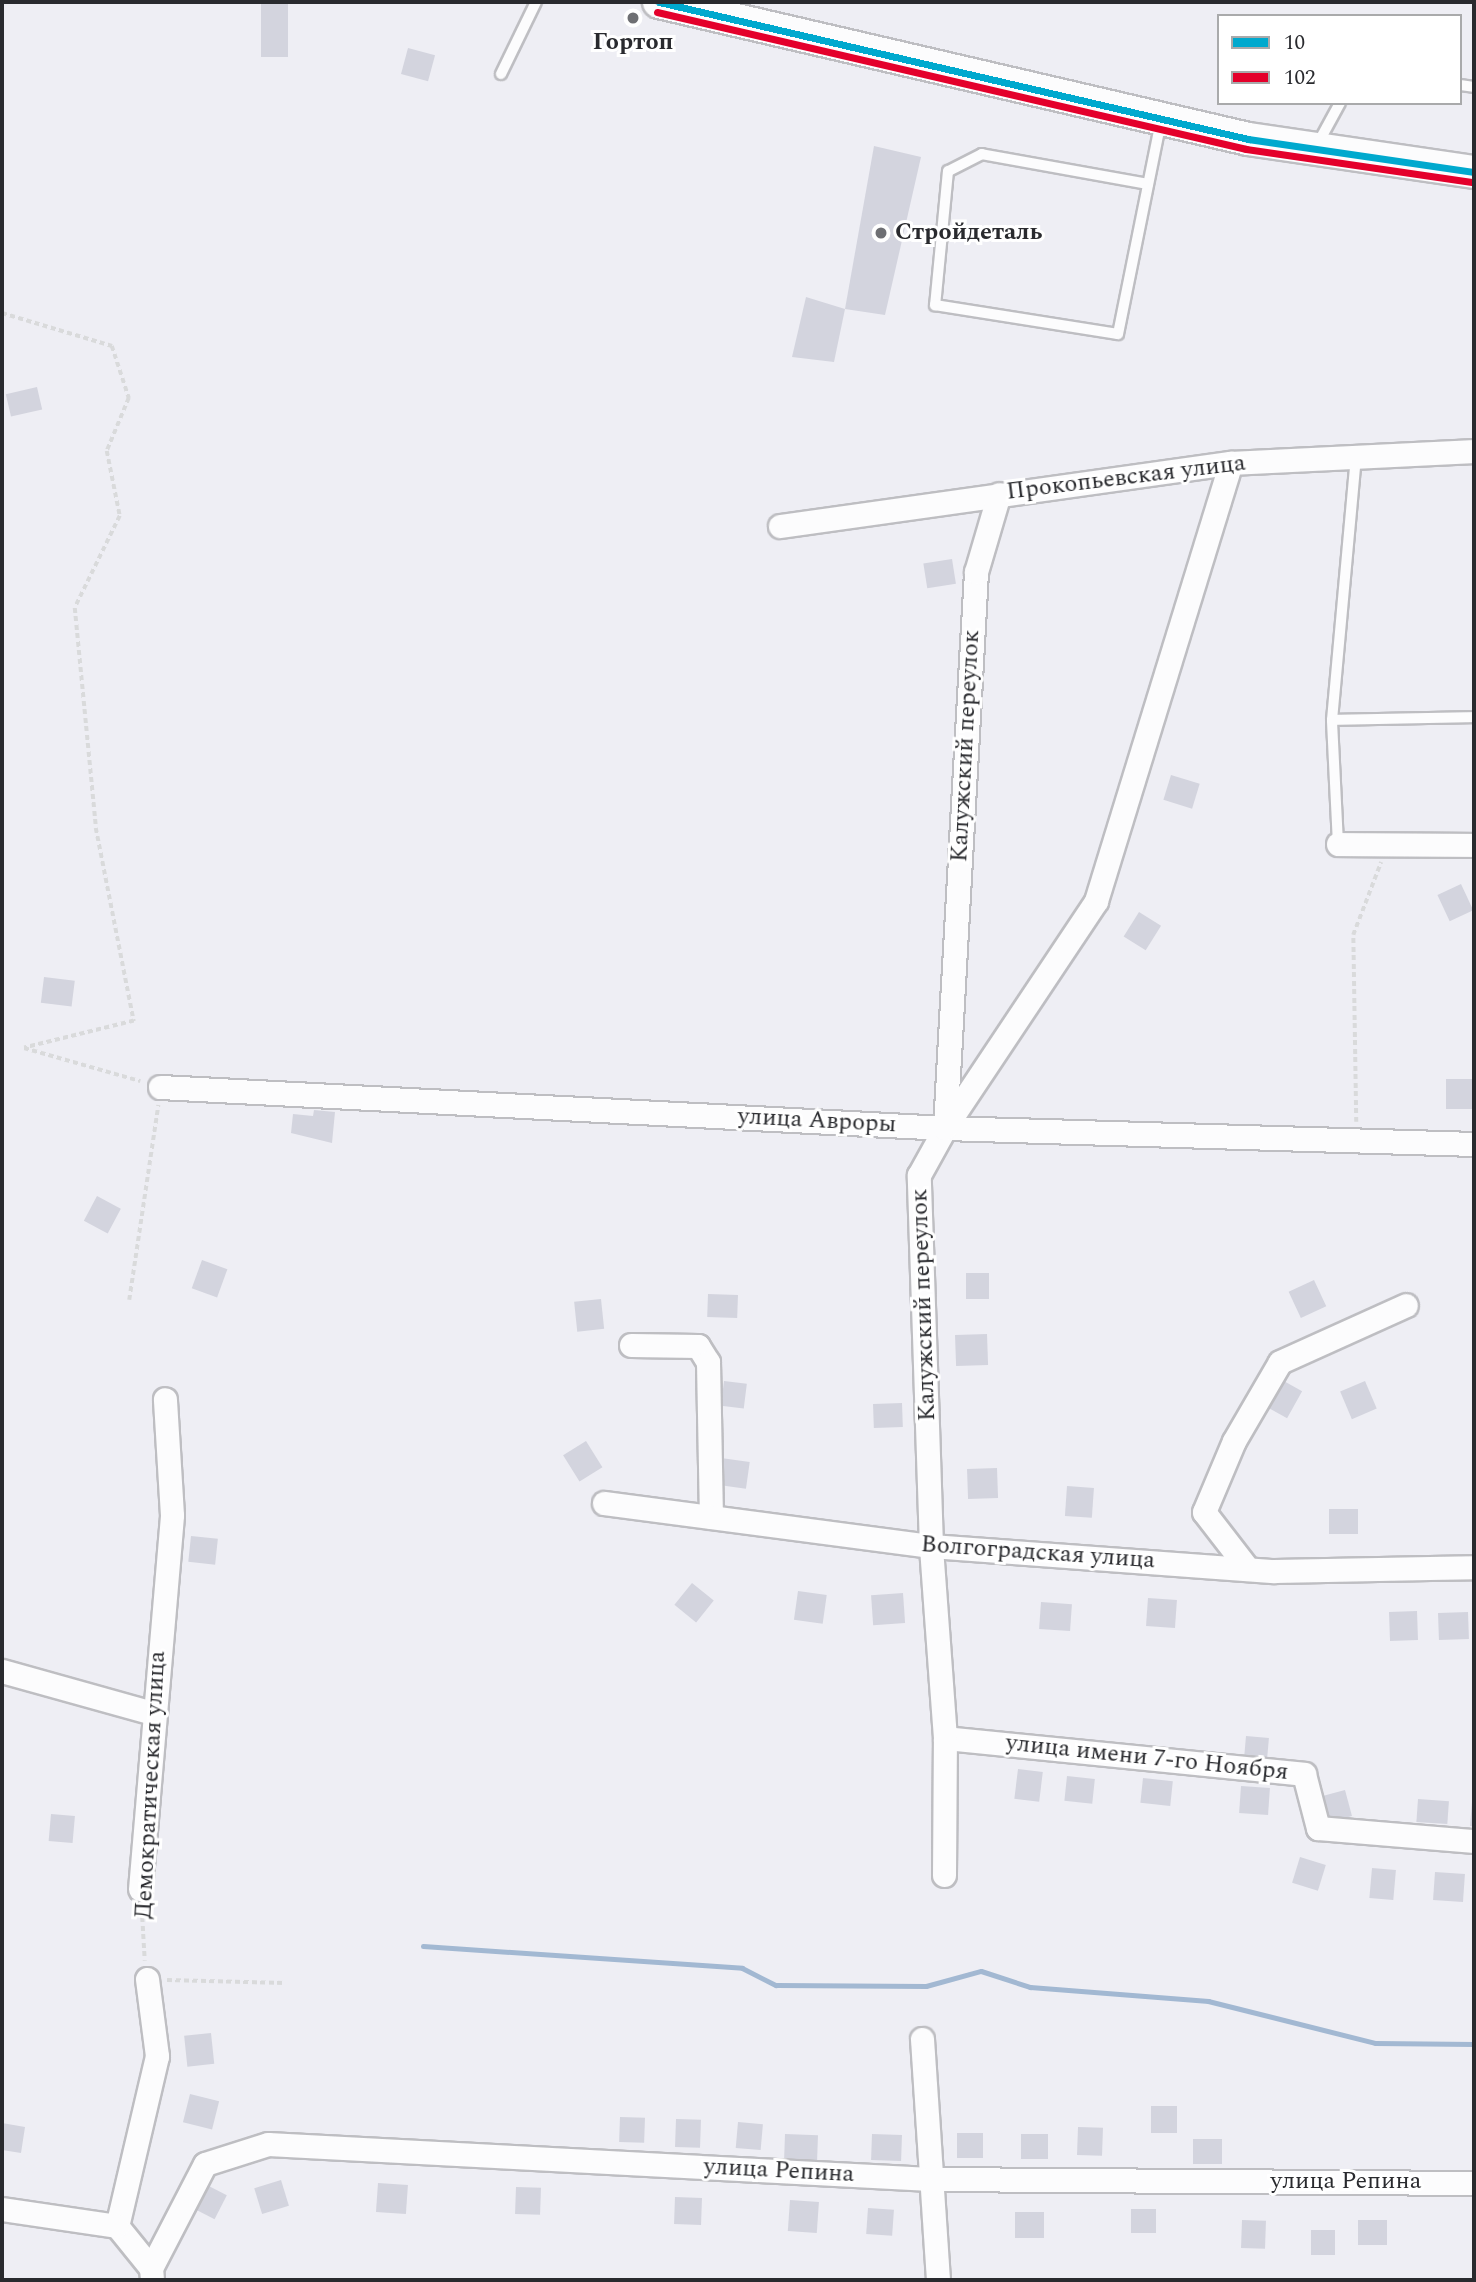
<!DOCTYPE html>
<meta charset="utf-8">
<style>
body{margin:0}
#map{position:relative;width:1476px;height:2282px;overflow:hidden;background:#eeeef4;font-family:Spectral,serif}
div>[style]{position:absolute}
.stream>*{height:5px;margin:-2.5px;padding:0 2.5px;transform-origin:2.5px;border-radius:2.5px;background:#a2b8d2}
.building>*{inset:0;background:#d3d4de;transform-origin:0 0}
.path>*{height:3.5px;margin-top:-1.75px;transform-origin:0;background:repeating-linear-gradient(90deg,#d9dadb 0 5px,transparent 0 8.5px)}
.roads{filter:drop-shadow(2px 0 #bebec2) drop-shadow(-2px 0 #bebec2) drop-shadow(0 2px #bebec2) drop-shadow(0 -2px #bebec2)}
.service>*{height:10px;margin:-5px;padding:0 5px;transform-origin:5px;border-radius:5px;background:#fcfcfd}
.minor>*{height:23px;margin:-11.5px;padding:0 11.5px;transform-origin:11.5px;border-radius:11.5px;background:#fcfcfd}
.secondary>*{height:32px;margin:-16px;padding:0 16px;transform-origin:16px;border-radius:16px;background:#fcfcfd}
.bus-1>*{height:7px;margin:-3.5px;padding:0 3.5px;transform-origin:3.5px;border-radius:3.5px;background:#00a9ce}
.bus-2>*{height:7px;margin:-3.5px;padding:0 3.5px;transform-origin:3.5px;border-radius:3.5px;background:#e4002b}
.dots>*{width:19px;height:19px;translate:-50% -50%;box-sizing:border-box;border:4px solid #fff;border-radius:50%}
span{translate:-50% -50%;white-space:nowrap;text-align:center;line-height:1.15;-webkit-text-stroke:6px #fff;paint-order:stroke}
.poi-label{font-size:24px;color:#292a2e;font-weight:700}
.left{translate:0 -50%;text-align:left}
.street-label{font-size:24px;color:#292a2e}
.frame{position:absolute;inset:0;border:4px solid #292a2e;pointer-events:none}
.legend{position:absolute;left:1217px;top:14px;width:245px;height:91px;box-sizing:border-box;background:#fff;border:2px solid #a9aaab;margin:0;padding:9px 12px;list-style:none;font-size:21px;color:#292a2e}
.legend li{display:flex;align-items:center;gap:14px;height:35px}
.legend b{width:35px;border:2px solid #a9aaab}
</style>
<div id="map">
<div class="stream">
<div style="left:423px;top:1946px;width:320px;rotate:3.9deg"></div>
<div style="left:742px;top:1968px;width:38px;rotate:27deg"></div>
<div style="left:776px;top:1985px;width:150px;rotate:0.4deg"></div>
<div style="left:926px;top:1986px;width:57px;rotate:-15.3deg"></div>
<div style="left:981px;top:1971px;width:52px;rotate:18.1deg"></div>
<div style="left:1030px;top:1987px;width:179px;rotate:4.5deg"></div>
<div style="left:1208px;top:2001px;width:172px;rotate:14.1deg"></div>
<div style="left:1375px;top:2043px;width:99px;rotate:0.6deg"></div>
</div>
<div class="building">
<div style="left:261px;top:2px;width:27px;height:55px"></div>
<div style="left:408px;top:48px;width:28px;height:27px;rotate:15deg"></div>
<div style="clip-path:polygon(874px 146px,921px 157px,885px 315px,845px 309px)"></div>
<div style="clip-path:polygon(806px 297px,845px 309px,834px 362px,792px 357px)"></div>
<div style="left:37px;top:387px;width:23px;height:32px;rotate:77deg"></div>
<div style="left:952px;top:559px;width:25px;height:29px;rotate:81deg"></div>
<div style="left:1171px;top:775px;width:30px;height:26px;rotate:17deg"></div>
<div style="left:1461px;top:884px;width:29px;height:26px;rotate:65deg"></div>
<div style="left:1139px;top:912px;width:26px;height:29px;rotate:32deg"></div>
<div style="left:44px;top:977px;width:31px;height:26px;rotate:7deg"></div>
<div style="left:1446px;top:1079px;width:28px;height:30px"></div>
<div style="clip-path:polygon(314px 1110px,335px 1112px,332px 1143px,291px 1133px,293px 1114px,313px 1116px)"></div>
<div style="left:97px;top:1196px;width:27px;height:28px;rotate:28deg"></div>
<div style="left:202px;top:1260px;width:27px;height:30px;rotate:20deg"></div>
<div style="left:989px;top:1273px;width:26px;height:23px;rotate:90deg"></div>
<div style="left:1314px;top:1280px;width:29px;height:28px;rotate:65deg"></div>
<div style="left:708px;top:1294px;width:30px;height:23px;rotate:2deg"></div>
<div style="left:601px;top:1299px;width:30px;height:27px;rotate:84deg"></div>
<div style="left:987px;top:1334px;width:31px;height:32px;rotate:88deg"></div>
<div style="left:1282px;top:1380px;width:23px;height:31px;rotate:29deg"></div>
<div style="left:724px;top:1381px;width:23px;height:25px;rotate:7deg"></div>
<div style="left:1365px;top:1381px;width:30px;height:27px;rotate:67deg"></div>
<div style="left:902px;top:1403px;width:24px;height:29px;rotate:88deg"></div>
<div style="left:586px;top:1441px;width:31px;height:27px;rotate:58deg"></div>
<div style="left:721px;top:1458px;width:29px;height:27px;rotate:8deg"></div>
<div style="left:997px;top:1468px;width:30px;height:30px;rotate:88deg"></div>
<div style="left:1067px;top:1486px;width:27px;height:30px;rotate:4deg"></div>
<div style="left:1358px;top:1509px;width:25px;height:29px;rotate:90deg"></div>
<div style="left:191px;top:1536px;width:27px;height:26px;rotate:6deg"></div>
<div style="left:692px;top:1583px;width:28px;height:28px;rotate:39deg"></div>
<div style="left:798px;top:1591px;width:29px;height:29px;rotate:8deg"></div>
<div style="left:903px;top:1593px;width:30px;height:32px;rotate:86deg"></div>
<div style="left:1148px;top:1598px;width:29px;height:28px;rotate:4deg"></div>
<div style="left:1041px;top:1602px;width:31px;height:27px;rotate:4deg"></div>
<div style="left:1417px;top:1611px;width:29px;height:28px;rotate:88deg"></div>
<div style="left:1468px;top:1612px;width:27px;height:30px;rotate:88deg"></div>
<div style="left:1246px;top:1736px;width:23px;height:28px;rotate:5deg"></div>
<div style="left:1018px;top:1769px;width:25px;height:30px;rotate:7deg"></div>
<div style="left:1067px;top:1776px;width:28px;height:25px;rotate:6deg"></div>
<div style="left:1143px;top:1778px;width:30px;height:25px;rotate:6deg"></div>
<div style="left:1241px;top:1786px;width:29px;height:27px;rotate:4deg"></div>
<div style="left:1345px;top:1790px;width:27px;height:30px;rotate:75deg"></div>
<div style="left:1418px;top:1799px;width:31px;height:23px;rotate:4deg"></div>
<div style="clip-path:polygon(1472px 1802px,1474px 1802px,1474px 1827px,1470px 1826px)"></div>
<div style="left:51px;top:1814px;width:24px;height:27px;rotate:5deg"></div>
<div style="left:1300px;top:1857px;width:27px;height:27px;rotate:17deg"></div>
<div style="left:1372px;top:1868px;width:24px;height:30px;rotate:5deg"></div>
<div style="left:1435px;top:1872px;width:30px;height:28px;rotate:4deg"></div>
<div style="left:211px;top:2033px;width:31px;height:27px;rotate:84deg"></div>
<div style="left:190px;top:2094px;width:30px;height:29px;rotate:14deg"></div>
<div style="left:1151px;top:2106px;width:26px;height:27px"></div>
<div style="left:620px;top:2117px;width:25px;height:25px;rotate:2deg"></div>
<div style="left:676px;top:2119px;width:25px;height:28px;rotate:2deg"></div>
<div style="left:738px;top:2122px;width:25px;height:26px;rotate:5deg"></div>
<div style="clip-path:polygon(2px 2123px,25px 2127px,21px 2153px,2px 2150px)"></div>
<div style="left:1078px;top:2127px;width:25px;height:28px;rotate:2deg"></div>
<div style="left:957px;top:2133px;width:26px;height:25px"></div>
<div style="left:785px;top:2134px;width:33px;height:27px;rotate:2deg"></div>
<div style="left:872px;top:2134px;width:30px;height:26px;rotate:2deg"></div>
<div style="left:1021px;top:2134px;width:27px;height:25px"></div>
<div style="left:1193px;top:2139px;width:29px;height:25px"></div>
<div style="left:281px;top:2180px;width:27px;height:28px;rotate:73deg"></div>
<div style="left:201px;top:2182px;width:29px;height:27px;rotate:27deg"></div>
<div style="left:378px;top:2183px;width:30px;height:29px;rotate:4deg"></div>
<div style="left:516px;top:2187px;width:25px;height:27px;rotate:2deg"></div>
<div style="left:675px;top:2197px;width:27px;height:27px;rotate:2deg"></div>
<div style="left:790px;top:2200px;width:29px;height:31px;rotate:4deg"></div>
<div style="left:868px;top:2208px;width:26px;height:26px;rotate:4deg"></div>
<div style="left:1131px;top:2209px;width:25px;height:24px"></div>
<div style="left:1015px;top:2212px;width:29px;height:26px"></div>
<div style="left:1242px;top:2220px;width:24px;height:28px;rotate:2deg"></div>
<div style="left:1358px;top:2220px;width:29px;height:25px"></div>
<div style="left:1311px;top:2230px;width:24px;height:25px"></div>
</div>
<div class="path">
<div style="left:2px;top:313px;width:115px;rotate:16.7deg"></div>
<div style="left:112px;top:346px;width:55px;rotate:71.9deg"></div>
<div style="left:129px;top:398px;width:57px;rotate:112.5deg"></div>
<div style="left:107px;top:451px;width:66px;rotate:78.7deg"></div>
<div style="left:120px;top:516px;width:102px;rotate:116.1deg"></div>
<div style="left:75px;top:608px;width:221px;rotate:84.5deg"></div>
<div style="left:96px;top:828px;width:197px;rotate:78.9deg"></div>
<div style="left:134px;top:1021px;width:113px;rotate:166.2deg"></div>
<div style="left:24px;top:1048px;width:121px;rotate:15.9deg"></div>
<div style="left:1356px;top:1122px;width:187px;rotate:-90.9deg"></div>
<div style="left:1353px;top:935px;width:78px;rotate:-69deg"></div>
<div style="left:129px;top:1300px;width:197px;rotate:-81.5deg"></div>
<div style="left:142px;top:1909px;width:52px;rotate:86.7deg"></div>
<div style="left:167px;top:1980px;width:119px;rotate:1.4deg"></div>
</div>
<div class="roads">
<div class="service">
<div style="left:501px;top:74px;width:80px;rotate:-64.1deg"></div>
<div style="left:1460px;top:85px;width:14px;rotate:8deg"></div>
<div style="left:1316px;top:147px;width:50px;rotate:-61.4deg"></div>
<div style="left:1148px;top:184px;width:169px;rotate:-169.8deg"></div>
<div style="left:982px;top:154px;width:38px;rotate:153deg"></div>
<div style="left:948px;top:171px;width:135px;rotate:95.5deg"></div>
<div style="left:935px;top:305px;width:185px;rotate:9deg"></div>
<div style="left:1118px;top:334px;width:217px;rotate:-78.6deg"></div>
<div style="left:1332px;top:720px;width:142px;rotate:-1.2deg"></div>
<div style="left:1338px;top:844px;width:124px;rotate:-92.8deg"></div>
<div style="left:1332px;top:720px;width:264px;rotate:-84.8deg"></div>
</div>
<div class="minor">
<div style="left:780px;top:526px;width:455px;rotate:-8deg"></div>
<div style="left:1231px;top:463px;width:243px;rotate:-2.8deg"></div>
<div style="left:1338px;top:844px;width:136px;rotate:0.4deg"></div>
<div style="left:160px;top:1087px;width:786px;rotate:2.99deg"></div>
<div style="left:945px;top:1128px;width:529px;rotate:1.73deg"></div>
<div style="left:946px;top:1126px;width:270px;rotate:-56.3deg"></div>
<div style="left:1096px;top:901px;width:458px;rotate:-72.9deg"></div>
<div style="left:631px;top:1345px;width:67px;rotate:0.9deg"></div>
<div style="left:698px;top:1346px;width:19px;rotate:58deg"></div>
<div style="left:708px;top:1362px;width:155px;rotate:88.9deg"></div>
<div style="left:604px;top:1503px;width:330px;rotate:7.5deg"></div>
<div style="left:931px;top:1546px;width:344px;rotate:4.2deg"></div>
<div style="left:1274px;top:1571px;width:200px;rotate:-1.1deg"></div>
<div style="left:1248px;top:1569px;width:72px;rotate:-127.7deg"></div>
<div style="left:1204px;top:1512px;width:77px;rotate:-67.1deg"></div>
<div style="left:1234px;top:1441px;width:91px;rotate:-59.8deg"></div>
<div style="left:1280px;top:1362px;width:138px;rotate:-24.3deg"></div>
<div style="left:2px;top:1671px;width:156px;rotate:15.6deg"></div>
<div style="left:945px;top:1738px;width:361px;rotate:5.7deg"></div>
<div style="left:1304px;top:1774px;width:56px;rotate:75.5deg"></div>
<div style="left:1318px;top:1828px;width:157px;rotate:4.8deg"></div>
<div style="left:944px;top:1875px;width:137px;rotate:-89.6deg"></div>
<div style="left:945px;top:1738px;width:193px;rotate:-94.2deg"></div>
<div style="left:931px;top:1546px;width:371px;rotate:-91.9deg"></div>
<div style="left:919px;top:1175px;width:54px;rotate:-61deg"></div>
<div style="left:945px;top:1128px;width:557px;rotate:-86.81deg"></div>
<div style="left:976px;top:572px;width:81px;rotate:-73.6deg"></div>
<div style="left:140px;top:1889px;width:375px;rotate:-85.1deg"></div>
<div style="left:172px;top:1515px;width:116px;rotate:-93.5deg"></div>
<div style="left:147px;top:1979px;width:78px;rotate:82.6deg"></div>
<div style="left:157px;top:2056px;width:175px;rotate:103.2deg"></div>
<div style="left:117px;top:2226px;width:54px;rotate:51deg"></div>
<div style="left:151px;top:2268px;width:12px;rotate:85deg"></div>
<div style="left:922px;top:2039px;width:242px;rotate:86.2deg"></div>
<div style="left:2px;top:2209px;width:116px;rotate:8.4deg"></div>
<div style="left:151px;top:2268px;width:117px;rotate:-62.6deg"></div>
<div style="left:205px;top:2164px;width:66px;rotate:-17.6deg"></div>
<div style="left:268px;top:2144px;width:663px;rotate:3.03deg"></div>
<div style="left:930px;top:2179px;width:544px;rotate:0.42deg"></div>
</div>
<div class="secondary">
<div style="left:659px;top:2px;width:605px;rotate:13.09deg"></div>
<div style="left:1248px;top:139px;width:228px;rotate:8.3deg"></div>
</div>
</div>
<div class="bus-1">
<div style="left:659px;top:2px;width:605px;rotate:13.09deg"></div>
<div style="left:1248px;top:139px;width:228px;rotate:8.3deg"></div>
</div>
<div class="bus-2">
<div style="left:657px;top:12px;width:605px;rotate:13.09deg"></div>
<div style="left:1246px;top:149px;width:228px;rotate:8.3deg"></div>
</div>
<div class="dots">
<div style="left:633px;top:18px;background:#6e6f73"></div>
<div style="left:881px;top:233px;background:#6e6f73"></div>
</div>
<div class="poi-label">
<span style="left:633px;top:43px">Гортоп</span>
<span class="left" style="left:895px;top:233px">Стройдеталь</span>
</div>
<div class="street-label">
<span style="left:1126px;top:478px;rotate:-7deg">Прокопьевская улица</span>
<span style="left:966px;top:746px;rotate:-87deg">Калужский переулок</span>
<span style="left:817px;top:1121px;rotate:3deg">улица Авроры</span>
<span style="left:924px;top:1305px;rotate:-92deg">Калужский переулок</span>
<span style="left:1038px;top:1553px;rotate:4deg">Волгоградская улица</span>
<span style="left:1147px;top:1758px;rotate:6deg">улица имени 7-го Ноября</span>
<span style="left:151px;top:1785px;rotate:-87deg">Демократическая улица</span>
<span style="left:779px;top:2171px;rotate:3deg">улица Репина</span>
<span style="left:1346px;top:2182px">улица Репина</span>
</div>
<div class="frame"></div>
<ul class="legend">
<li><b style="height:9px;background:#00a9ce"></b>10</li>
<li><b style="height:9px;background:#e4002b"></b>102</li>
</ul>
</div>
